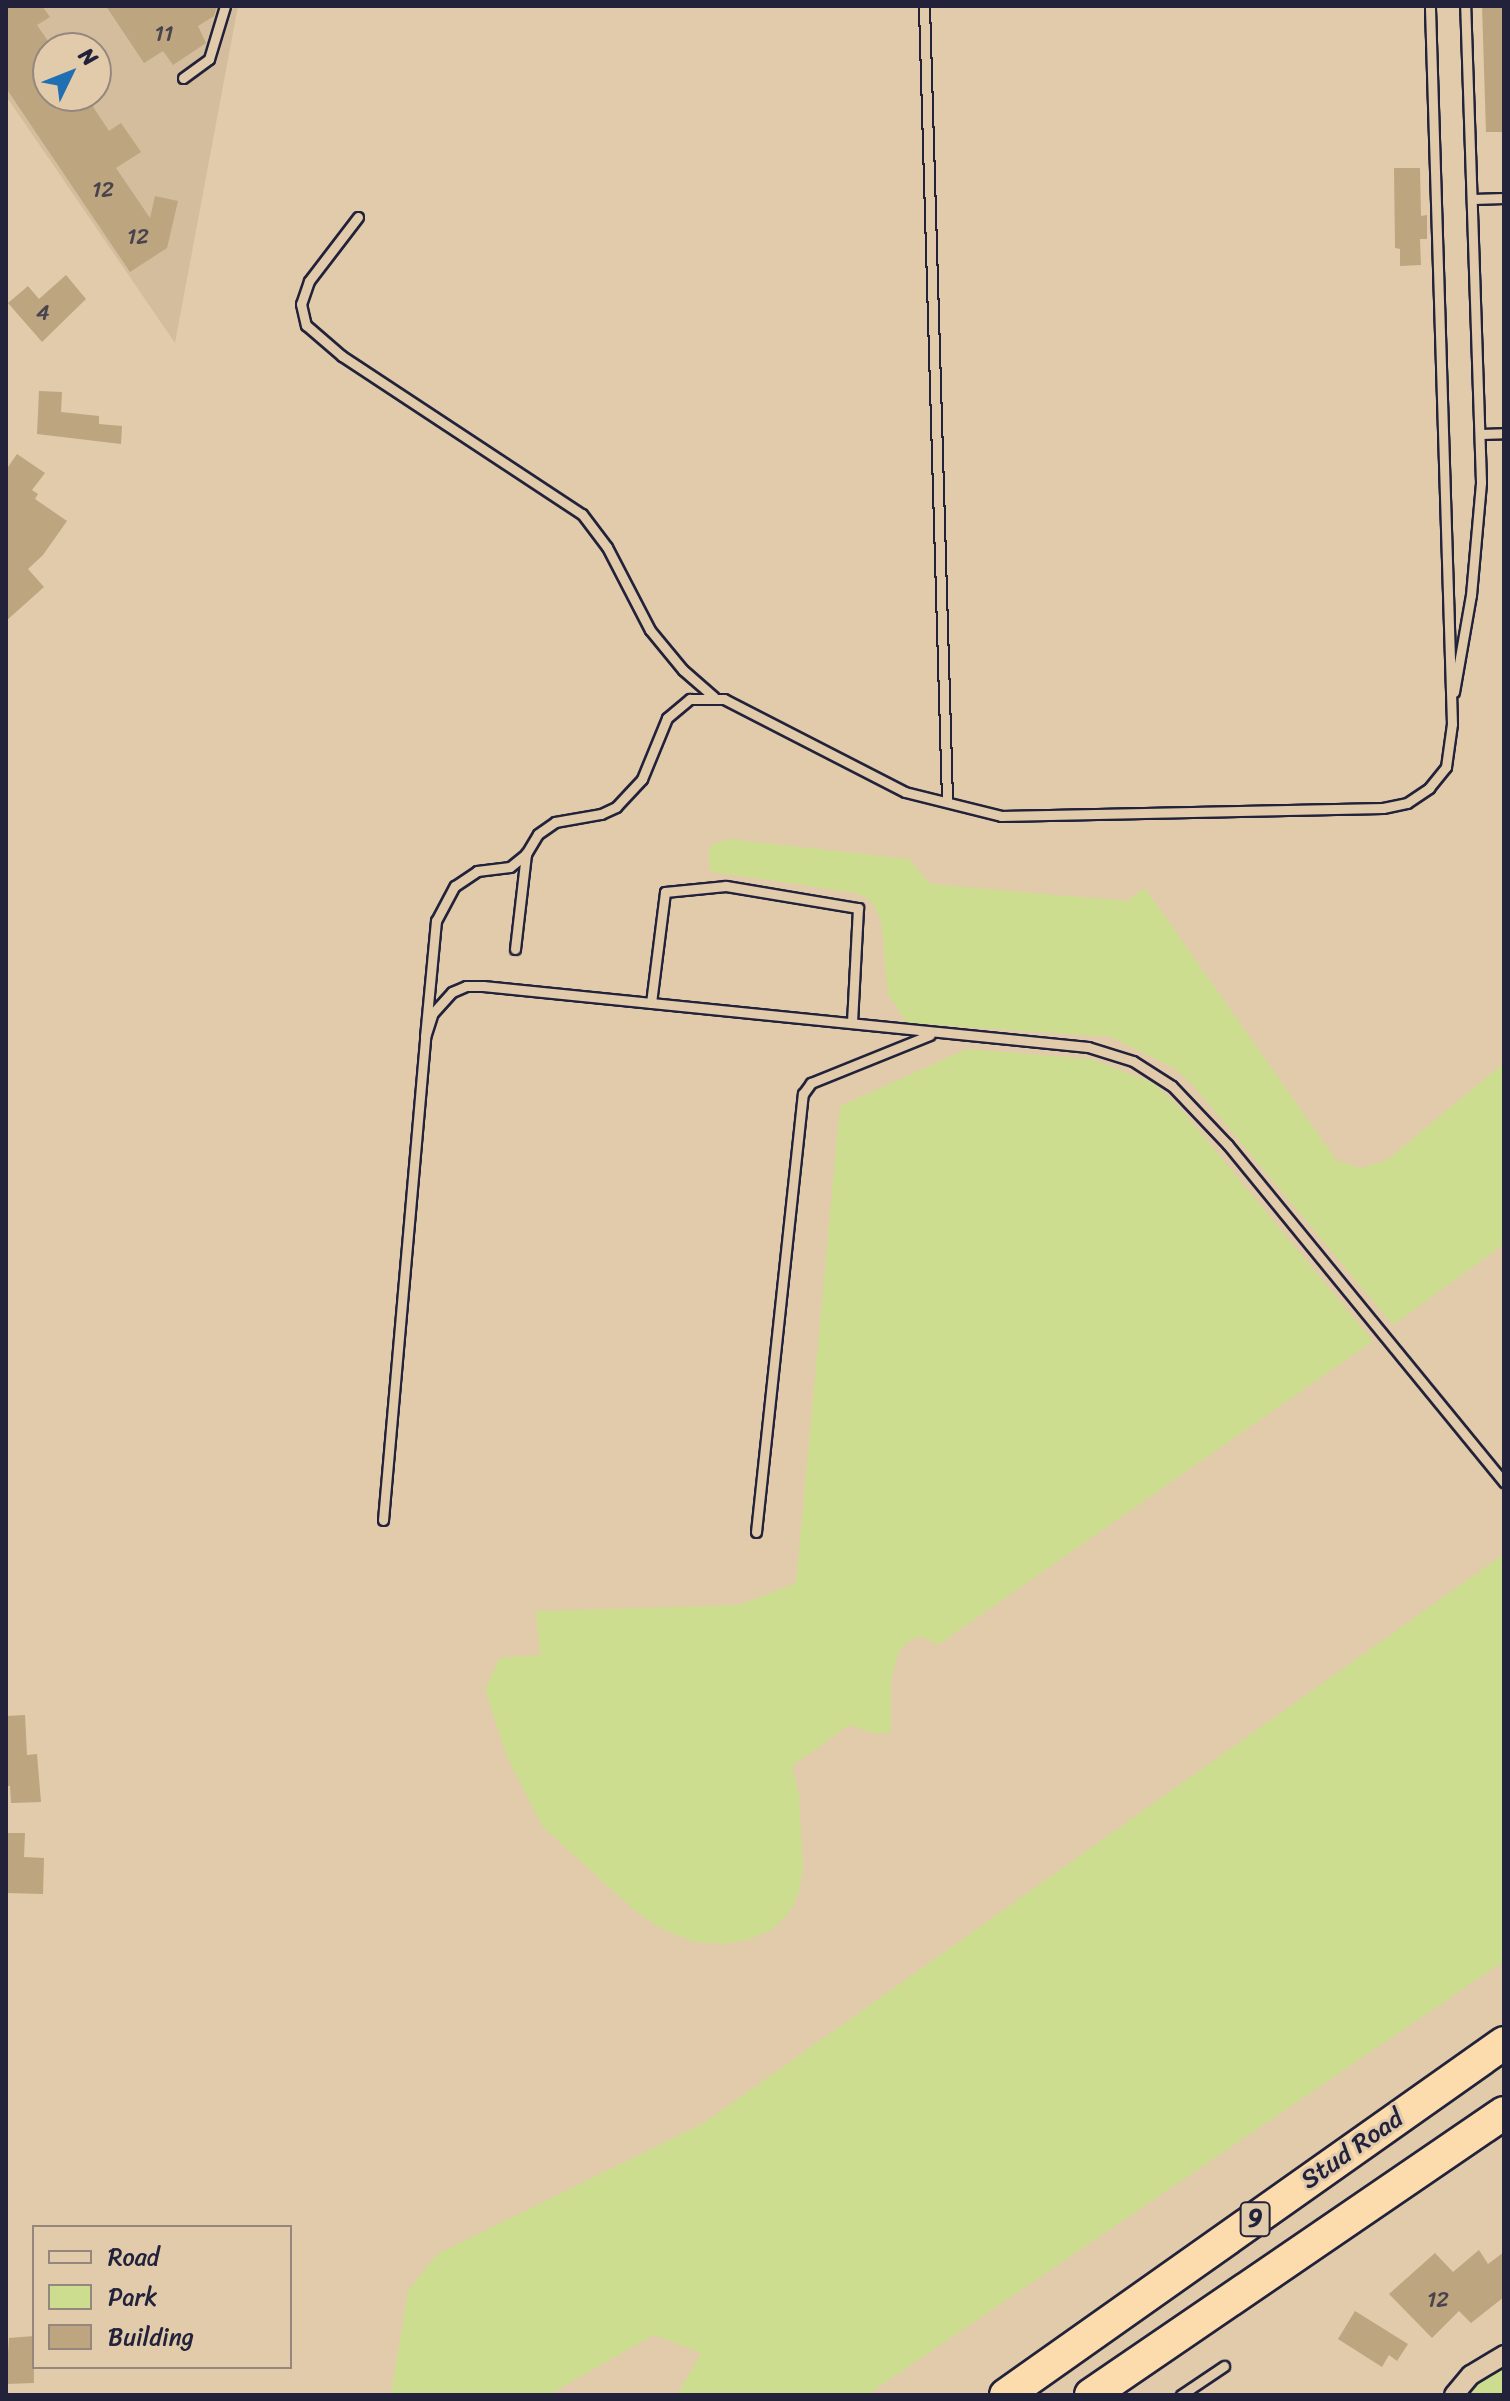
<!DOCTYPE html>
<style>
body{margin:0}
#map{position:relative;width:1510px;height:2401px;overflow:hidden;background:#e2cbab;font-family:Sriracha,sans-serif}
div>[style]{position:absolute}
.built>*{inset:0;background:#d3bd9c}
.green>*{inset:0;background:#cddd90}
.building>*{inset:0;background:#bca57f}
.roads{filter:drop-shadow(2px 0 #22223b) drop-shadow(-2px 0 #22223b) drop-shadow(0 2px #22223b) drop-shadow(0 -2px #22223b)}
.lane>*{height:9px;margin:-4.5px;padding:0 4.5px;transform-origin:4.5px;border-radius:4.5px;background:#e2cbab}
.street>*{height:18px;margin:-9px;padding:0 9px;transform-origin:9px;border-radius:9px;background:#e2cbab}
.highway>*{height:32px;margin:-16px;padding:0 16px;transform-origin:16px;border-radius:16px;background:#fcdcac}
span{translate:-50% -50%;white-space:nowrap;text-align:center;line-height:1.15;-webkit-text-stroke:6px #e2cbab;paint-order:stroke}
.number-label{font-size:22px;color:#48434c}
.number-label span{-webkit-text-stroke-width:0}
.shield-label span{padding:2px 6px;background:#e2cbab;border:2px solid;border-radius:6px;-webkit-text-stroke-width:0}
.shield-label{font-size:24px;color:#22223b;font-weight:700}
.street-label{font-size:26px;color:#22223b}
.frame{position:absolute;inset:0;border:8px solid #22223b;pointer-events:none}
.legend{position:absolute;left:32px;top:2225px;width:260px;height:144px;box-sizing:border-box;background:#e2cbab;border:2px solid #95877e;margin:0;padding:10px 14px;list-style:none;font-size:24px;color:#22223b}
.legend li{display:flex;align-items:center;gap:16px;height:40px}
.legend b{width:40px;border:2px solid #95877e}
.north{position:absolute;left:32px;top:32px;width:80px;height:80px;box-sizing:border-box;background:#e2cbab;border:2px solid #95877e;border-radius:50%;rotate:47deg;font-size:22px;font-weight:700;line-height:32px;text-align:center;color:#22223b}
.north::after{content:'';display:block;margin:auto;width:28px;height:36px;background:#1f6fb2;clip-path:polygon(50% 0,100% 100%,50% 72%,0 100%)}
</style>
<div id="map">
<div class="built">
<div style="clip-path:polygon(evenodd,6px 6px,238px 6px,175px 343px,6px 96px,6px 6px,48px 48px,96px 48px,96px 96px,48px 96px,48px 48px)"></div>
</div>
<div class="green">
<div style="clip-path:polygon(729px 839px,909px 859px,930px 884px,1127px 901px,1145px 888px,1337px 1161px,1362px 1168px,1387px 1160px,1504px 1063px,1504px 1244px,1393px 1325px,1192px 1084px,1174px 1068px,1111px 1037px,907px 1023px,888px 994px,881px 920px,871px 901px,857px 893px,711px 872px,708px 856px,711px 845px)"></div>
<div style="clip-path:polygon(967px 1049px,1092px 1059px,1153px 1083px,1181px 1109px,1373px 1341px,938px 1645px,921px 1636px,907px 1642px,898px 1654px,891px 1680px,891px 1732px,876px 1734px,849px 1725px,792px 1766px,799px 1795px,803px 1866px,799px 1892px,790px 1912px,770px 1931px,747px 1940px,727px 1944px,694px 1942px,662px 1929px,634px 1910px,542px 1826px,507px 1757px,485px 1690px,499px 1658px,540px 1655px,536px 1611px,738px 1605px,796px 1583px,840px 1106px)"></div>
<div style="clip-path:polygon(1504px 1554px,1504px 1961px,867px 2395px,677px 2395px,701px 2353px,654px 2335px,548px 2395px,391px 2395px,408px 2291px,437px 2254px,704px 2123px)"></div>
<div style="clip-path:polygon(1504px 2355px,1504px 2395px,1454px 2395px)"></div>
</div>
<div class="building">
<div style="clip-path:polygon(6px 6px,42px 6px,50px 17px,37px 25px,48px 41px,48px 96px,86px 96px,109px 131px,121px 123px,141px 152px,116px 168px,150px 218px,155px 196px,178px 201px,167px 248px,130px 272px,6px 88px)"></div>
<div style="clip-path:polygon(106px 6px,217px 6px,214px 16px,198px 26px,206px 43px,173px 65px,163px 51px,144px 63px)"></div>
<div style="clip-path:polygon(1482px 6px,1504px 6px,1504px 132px,1486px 132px)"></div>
<div style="clip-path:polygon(1394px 168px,1420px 168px,1421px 216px,1427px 215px,1427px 239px,1420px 239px,1421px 265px,1400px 266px,1400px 249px,1395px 248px)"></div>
<div style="clip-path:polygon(66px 275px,86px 299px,42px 342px,8px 303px,28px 286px,39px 299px)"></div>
<div style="clip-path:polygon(39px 391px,62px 392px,61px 412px,99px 416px,99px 424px,122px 426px,121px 444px,37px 434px)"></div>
<div style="clip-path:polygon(17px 454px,45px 473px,32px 490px,38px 494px,35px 499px,67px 521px,43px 555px,28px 569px,44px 587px,6px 621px,6px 470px)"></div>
<div style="clip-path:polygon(25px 1715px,27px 1755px,37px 1754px,41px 1802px,11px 1803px,10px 1786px,6px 1786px,6px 1716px)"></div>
<div style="clip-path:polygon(6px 1833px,25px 1833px,24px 1857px,44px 1858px,43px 1894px,6px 1893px)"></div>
<div style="clip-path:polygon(1479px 2250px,1488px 2264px,1504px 2252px,1504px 2297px,1471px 2323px,1459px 2311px,1432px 2338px,1389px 2294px,1435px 2253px,1453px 2272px)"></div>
<div style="clip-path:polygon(1355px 2311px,1408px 2344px,1397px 2361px,1389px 2355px,1382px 2367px,1338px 2339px)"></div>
<div style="clip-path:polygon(34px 2336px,34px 2383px,6px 2384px,9px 2338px)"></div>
</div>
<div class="roads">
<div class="lane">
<div style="left:924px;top:6px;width:796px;rotate:88.34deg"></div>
<div style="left:183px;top:78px;width:32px;rotate:-36deg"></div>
<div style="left:209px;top:59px;width:55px;rotate:-73.2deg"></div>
<div style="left:1473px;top:199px;width:31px;rotate:-2deg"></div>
<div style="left:358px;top:217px;width:81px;rotate:127.4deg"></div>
<div style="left:309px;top:281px;width:24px;rotate:109deg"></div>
<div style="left:301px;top:304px;width:22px;rotate:77deg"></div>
<div style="left:306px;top:325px;width:48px;rotate:40.7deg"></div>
<div style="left:342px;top:356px;width:287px;rotate:33.4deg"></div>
<div style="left:582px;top:514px;width:41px;rotate:52.9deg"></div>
<div style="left:607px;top:547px;width:93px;rotate:62.6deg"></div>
<div style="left:650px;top:630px;width:52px;rotate:50.5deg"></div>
<div style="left:683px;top:670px;width:41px;rotate:41.1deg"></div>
<div style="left:1481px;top:434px;width:23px;rotate:-2deg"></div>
<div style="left:1454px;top:692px;width:98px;rotate:-80.1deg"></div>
<div style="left:1471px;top:595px;width:113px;rotate:-84.9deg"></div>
<div style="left:1481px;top:482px;width:476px;rotate:-91.9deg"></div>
<div style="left:515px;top:949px;width:96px;rotate:-83.4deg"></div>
<div style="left:651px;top:1003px;width:112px;rotate:-82.8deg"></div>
<div style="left:665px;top:892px;width:61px;rotate:-5.6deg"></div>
<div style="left:726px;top:886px;width:134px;rotate:9.5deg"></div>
<div style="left:858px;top:908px;width:115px;rotate:93deg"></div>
<div style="left:425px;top:1037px;width:117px;rotate:-84.6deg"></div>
<div style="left:436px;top:921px;width:40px;rotate:-62deg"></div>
<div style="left:455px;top:886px;width:27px;rotate:-34deg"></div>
<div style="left:477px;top:871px;width:33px;rotate:-7deg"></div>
<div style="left:510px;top:867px;width:21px;rotate:-39deg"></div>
<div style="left:526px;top:854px;width:23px;rotate:-59deg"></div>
<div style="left:538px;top:834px;width:21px;rotate:-35deg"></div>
<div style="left:555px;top:822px;width:47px;rotate:-9.9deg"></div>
<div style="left:601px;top:814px;width:17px;rotate:-25deg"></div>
<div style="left:616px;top:807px;width:38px;rotate:-47deg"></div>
<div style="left:642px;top:779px;width:66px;rotate:-67.7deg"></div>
<div style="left:667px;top:718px;width:30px;rotate:-40deg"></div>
<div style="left:690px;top:699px;width:34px"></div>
<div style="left:724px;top:699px;width:203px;rotate:27.2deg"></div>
<div style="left:905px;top:792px;width:99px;rotate:14deg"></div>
<div style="left:1001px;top:816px;width:382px;rotate:-1.2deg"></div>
<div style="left:1383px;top:808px;width:25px;rotate:-12deg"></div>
<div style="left:1407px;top:803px;width:27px;rotate:-34deg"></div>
<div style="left:1429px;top:788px;width:27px;rotate:-51deg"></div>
<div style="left:1446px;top:767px;width:43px;rotate:-82.1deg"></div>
<div style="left:1452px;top:724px;width:718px;rotate:-91.76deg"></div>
<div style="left:383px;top:1520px;width:485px;rotate:-85deg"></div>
<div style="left:425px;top:1037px;width:25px;rotate:-72deg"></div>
<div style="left:433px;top:1013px;width:28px;rotate:-48deg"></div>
<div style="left:452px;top:992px;width:15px;rotate:-23deg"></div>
<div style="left:466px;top:986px;width:17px"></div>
<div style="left:483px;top:986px;width:608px;rotate:5.76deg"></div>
<div style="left:1088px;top:1047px;width:47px;rotate:17.3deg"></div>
<div style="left:1133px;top:1061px;width:46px;rotate:32.7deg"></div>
<div style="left:1172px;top:1086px;width:81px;rotate:46.5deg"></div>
<div style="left:1228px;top:1145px;width:436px;rotate:50.7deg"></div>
<div style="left:756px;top:1532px;width:441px;rotate:-83.9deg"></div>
<div style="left:803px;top:1094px;width:14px;rotate:-54deg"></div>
<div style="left:811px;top:1083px;width:128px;rotate:-22deg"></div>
<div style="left:1181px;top:2395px;width:52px;rotate:-34deg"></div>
</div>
<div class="street">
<div style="left:1454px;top:2395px;width:26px;rotate:-50deg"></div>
<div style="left:1471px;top:2375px;width:39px;rotate:-31deg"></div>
</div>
<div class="highway">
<div style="left:1006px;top:2395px;width:610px;rotate:-35.25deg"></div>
<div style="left:1091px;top:2395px;width:500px;rotate:-34.33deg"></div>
</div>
</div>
<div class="number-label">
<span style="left:164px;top:34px">11</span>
<span style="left:103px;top:190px">12</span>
<span style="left:138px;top:237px">12</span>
<span style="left:43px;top:313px">4</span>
<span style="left:1438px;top:2300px">12</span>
</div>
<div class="shield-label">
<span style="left:1255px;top:2219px">9</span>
</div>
<div class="street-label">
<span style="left:1352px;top:2149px;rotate:-35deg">Stud Road</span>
</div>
<div class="frame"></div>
<ul class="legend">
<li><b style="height:10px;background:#e2cbab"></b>Road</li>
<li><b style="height:22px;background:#cddd90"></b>Park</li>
<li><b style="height:22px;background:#bca57f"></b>Building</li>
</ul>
<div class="north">N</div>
</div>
